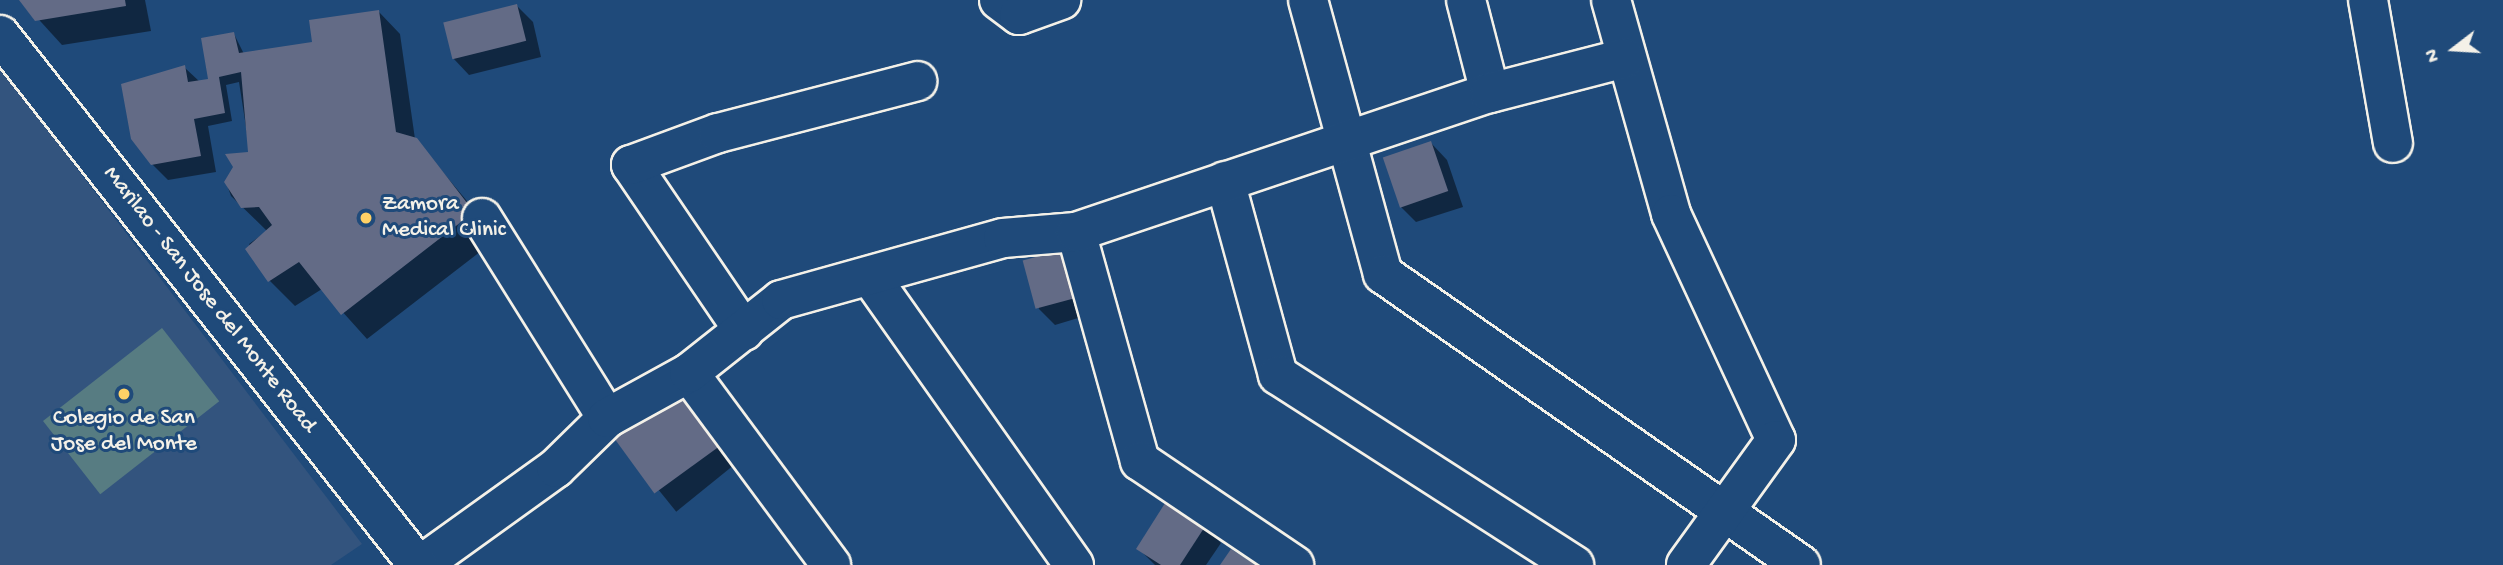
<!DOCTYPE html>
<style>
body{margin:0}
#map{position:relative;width:2503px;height:565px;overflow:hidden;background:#1f4a7a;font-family:"Gochi Hand",sans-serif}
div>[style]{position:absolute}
.built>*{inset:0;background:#33547e}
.green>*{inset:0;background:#577c82;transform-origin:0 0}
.shadow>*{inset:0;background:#0007;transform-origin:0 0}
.building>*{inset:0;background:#636b86;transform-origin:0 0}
.roads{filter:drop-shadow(2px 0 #f4f1e8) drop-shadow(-2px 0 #f4f1e8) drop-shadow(0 2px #f4f1e8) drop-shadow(0 -2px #f4f1e8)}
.minor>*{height:38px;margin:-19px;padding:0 19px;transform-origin:19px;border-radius:19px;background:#1f4a7a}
.major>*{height:38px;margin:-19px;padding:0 19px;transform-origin:19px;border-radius:19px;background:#1f4a7a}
.dots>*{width:19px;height:19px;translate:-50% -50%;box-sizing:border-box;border:4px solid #1f4a7a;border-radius:50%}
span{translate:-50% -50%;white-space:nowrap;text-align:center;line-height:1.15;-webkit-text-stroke:6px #1f4a7a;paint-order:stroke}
.poi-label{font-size:23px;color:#f4f1e8}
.left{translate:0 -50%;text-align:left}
.street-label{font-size:23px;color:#f4f1e8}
.north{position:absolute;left:2419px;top:14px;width:70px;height:70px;-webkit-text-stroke:5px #1f4a7a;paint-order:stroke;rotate:253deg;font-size:19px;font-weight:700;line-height:28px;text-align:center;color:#f4f1e8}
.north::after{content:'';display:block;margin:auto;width:24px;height:32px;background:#f4f1e8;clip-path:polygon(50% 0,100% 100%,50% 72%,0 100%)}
</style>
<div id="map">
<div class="built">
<div style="clip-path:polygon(0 67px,362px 544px,331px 565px,0 565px)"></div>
</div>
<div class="green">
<div style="left:162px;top:328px;width:93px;height:151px;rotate:52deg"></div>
</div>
<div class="shadow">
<div style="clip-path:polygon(21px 0,145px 0,151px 31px,62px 45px)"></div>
<div style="clip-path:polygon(517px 6px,533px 22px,541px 57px,469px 75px,453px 58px)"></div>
<div style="clip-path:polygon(379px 12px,400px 34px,415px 139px,498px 238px,367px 339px,322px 289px,295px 306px,270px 281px,249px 244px,267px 231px,231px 196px,226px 182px,250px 153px,239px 82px,226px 85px,232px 121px,208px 126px,216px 172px,168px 180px,152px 164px,184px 67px,200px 82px,210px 80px,234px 34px,244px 54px,312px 44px)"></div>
<div style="clip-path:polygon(1431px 143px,1447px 160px,1463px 207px,1416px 222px,1400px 206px)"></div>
<div style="clip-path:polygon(1026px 262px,1098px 312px,1055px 325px,1039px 309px)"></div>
<div style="left:681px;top:392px;width:90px;height:79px;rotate:51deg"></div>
<div style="clip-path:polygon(1205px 527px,1221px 543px,1206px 565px,1155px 565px,1138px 548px)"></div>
</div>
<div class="building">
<div style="clip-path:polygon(19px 0,125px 0,126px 6px,35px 21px)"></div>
<div style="left:517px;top:4px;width:38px;height:76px;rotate:76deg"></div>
<div style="clip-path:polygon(379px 10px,396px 132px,417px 138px,474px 212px,341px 315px,299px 262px,268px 282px,245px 249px,272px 225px,259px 207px,241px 208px,224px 182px,233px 167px,225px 154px,248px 152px,241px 72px,219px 77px,225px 113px,194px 119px,201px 156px,151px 165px,131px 139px,121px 84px,185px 65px,188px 82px,208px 79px,201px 38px,234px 32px,239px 53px,312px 42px,309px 20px)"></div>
<div style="left:1431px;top:141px;width:53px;height:51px;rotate:71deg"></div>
<div style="left:1069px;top:248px;width:50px;height:48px;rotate:75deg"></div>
<div style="left:681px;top:389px;width:69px;height:83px;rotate:54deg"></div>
<div style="clip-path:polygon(1167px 500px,1206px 525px,1180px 565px,1161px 565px,1136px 549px)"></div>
<div style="clip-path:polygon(1231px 549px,1256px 565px,1220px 565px)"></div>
</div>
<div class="roads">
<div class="minor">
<div style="left:999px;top:0;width:25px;rotate:37deg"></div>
<div style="left:1019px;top:15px;width:45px;rotate:-19.7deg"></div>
<div style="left:1308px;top:0;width:284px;rotate:74.7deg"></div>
<div style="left:1383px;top:274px;width:509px;rotate:34.84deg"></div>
<div style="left:1466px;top:0;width:96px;rotate:75.5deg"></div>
<div style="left:1611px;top:0;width:222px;rotate:74.3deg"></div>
<div style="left:1671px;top:214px;width:249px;rotate:65.1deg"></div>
<div style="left:1776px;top:440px;width:154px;rotate:125.8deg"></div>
<div style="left:2368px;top:0;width:145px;rotate:80.1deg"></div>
<div style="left:1225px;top:181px;width:201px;rotate:74.7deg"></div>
<div style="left:1278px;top:375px;width:352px;rotate:32.7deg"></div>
<div style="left:482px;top:218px;width:236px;rotate:58deg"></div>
<div style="left:1076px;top:232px;width:238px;rotate:74.4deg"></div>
<div style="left:1140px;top:461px;width:186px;rotate:34deg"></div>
<div style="left:870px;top:276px;width:354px;rotate:54.8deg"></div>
<div style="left:744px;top:331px;width:201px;rotate:-124.2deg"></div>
<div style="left:631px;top:165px;width:93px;rotate:-20.2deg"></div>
<div style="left:718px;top:133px;width:206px;rotate:-14.6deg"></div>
<div style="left:689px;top:373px;width:239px;rotate:53.5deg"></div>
<div style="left:421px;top:565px;width:166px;rotate:-35.7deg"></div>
<div style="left:556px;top:468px;width:71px;rotate:-44.4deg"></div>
<div style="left:607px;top:418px;width:94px;rotate:-28.8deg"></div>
<div style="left:689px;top:373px;width:117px;rotate:-38.4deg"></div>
<div style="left:781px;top:300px;width:230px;rotate:-15.6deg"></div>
<div style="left:1003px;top:238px;width:73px;rotate:-4.7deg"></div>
<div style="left:1076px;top:232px;width:437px;rotate:-18.6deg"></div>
<div style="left:1490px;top:93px;width:139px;rotate:-14.5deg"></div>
</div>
<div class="major">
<div style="left:0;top:35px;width:675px;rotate:51.74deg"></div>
</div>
</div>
<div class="dots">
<div style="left:366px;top:218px;background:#ffd166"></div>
<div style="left:124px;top:394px;background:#ffd166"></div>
</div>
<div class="poi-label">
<span class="left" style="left:382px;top:218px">Zamora<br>Medical Clinic</span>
<span style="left:124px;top:432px">Colegio de San<br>Jose del Monte</span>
</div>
<div class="street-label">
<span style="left:209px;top:300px;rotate:52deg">Marilao - San Jose del Monte Road</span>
</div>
<div class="north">N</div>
</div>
